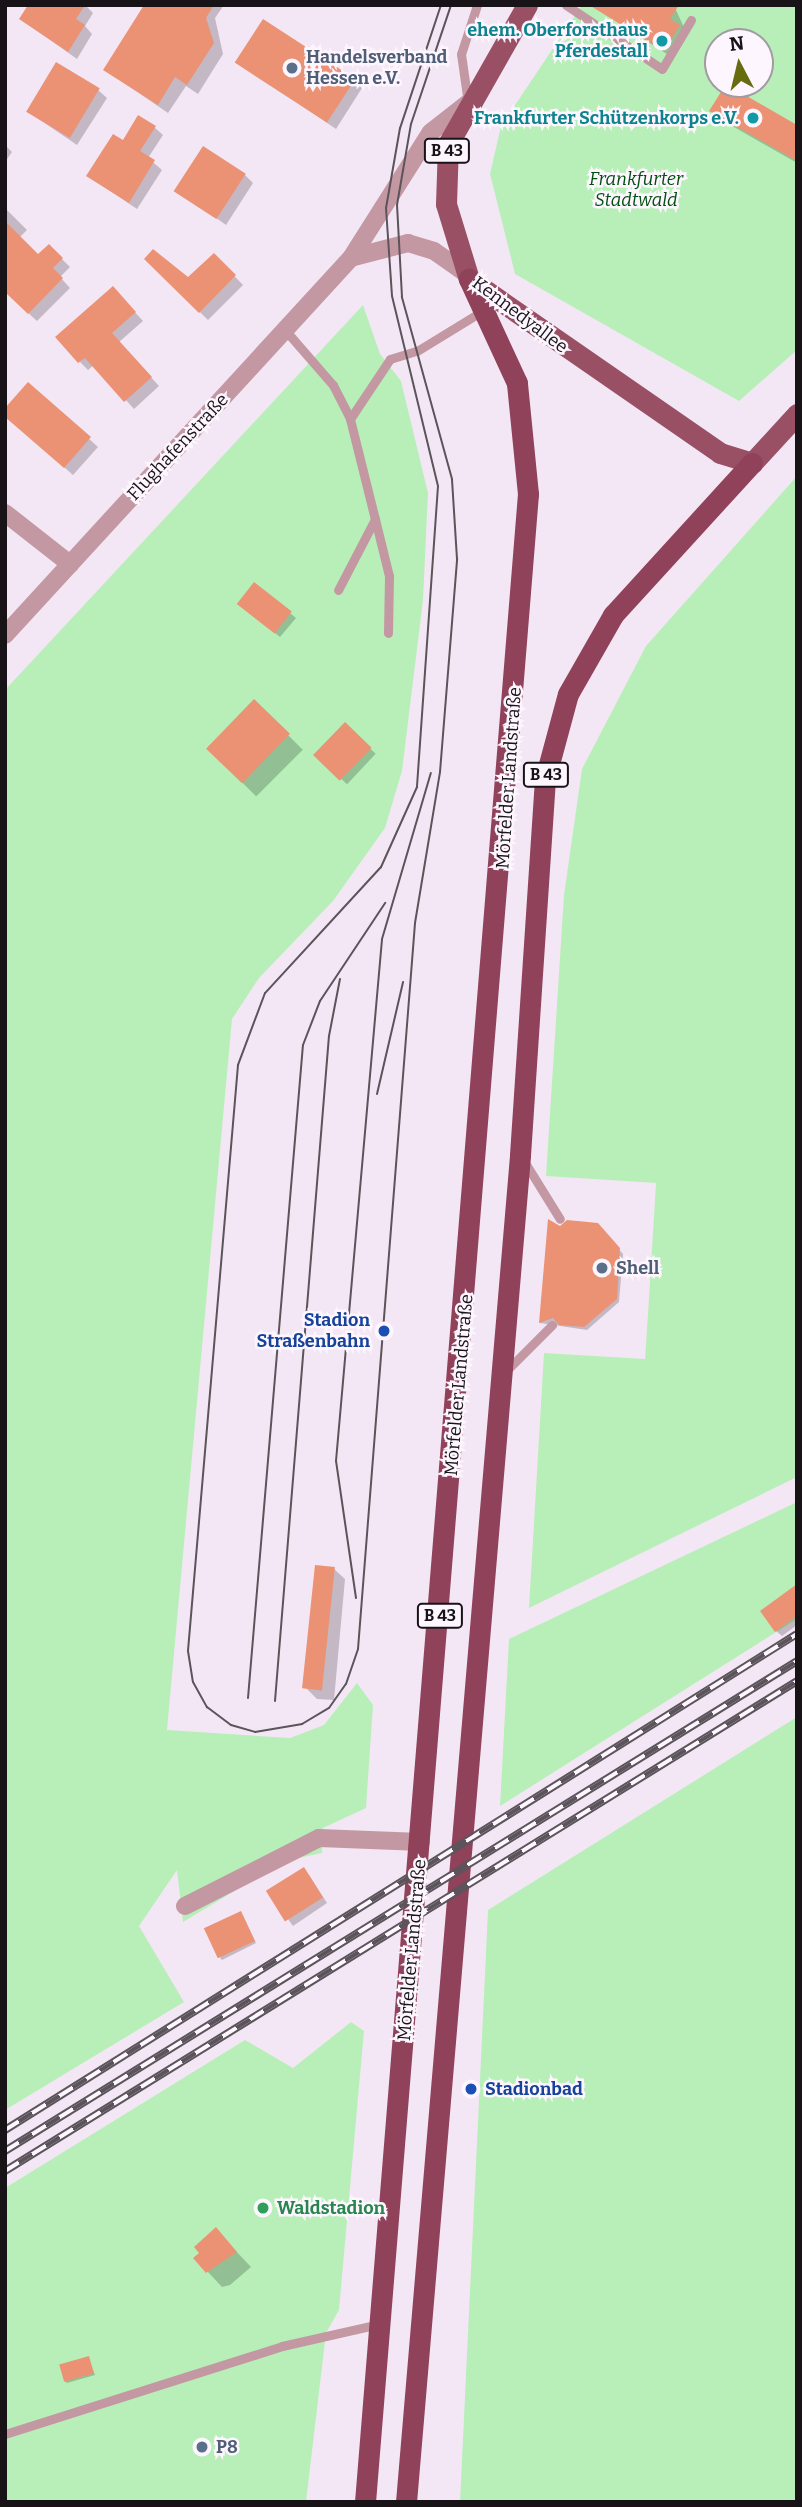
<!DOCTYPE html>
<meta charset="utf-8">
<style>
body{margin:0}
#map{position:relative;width:802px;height:2507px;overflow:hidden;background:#f4e7f5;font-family:Bitter,serif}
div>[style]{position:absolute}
.green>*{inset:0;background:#b8efb9}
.shadow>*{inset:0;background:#0003;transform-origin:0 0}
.building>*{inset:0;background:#eb9274;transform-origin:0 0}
.service>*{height:9px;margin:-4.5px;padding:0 4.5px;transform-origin:4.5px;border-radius:4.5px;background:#c398a2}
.minor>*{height:18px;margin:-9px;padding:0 9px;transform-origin:9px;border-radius:9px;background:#c398a2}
.primary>*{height:21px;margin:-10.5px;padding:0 10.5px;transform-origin:10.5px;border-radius:10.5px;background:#995065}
.trunk>*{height:21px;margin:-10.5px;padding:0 10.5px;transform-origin:10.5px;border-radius:10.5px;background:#90425a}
.tram>*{height:2px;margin:-1px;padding:0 1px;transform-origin:1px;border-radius:1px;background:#5b545b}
.rail>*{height:8px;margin-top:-4px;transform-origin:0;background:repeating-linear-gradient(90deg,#fef6ff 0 16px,#5b545b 0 32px);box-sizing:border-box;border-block:2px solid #5b545b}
.dots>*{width:19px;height:19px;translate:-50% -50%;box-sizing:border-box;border:4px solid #fef6ff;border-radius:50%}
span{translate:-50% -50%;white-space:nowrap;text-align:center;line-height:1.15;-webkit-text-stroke:5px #fef6ff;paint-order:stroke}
.shield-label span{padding:2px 5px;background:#fef6ff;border:2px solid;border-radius:5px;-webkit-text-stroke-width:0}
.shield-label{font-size:16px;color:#171317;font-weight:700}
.culture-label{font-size:18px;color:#0d838f;font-weight:700}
.right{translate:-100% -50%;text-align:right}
.service-label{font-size:18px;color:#4e5e75;font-weight:700}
.left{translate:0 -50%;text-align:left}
.park-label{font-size:18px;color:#004e0e;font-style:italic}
.street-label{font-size:18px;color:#171317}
.transit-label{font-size:18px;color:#164399;font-weight:700}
.leisure-label{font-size:18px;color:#27864d;font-weight:700}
.frame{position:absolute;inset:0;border:7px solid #171317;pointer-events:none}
.north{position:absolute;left:704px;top:28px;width:70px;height:70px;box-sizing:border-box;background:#fef6ff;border:2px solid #a29ba2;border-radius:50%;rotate:353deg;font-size:19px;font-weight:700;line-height:28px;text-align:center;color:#171317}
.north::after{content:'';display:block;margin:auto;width:24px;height:32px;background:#676c0f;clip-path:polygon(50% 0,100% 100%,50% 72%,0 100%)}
</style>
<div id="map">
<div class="green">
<div style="clip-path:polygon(evenodd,582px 5px,797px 5px,797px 350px,739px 401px,515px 274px,490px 174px,501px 126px,582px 5px,718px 42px,760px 42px,760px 84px,718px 84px,718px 42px)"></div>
<div style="clip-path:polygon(363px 305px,380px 354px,401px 381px,428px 493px,423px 600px,402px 771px,385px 828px,333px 901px,259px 978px,232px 1019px,167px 1730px,290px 1738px,324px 1725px,357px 1683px,373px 1705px,366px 1808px,323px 1828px,322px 1853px,284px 1861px,183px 1922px,177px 1870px,139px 1926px,184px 2002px,5px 2110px,5px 690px)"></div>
<div style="clip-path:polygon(797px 476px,797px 1477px,529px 1608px,544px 1353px,645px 1359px,649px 1298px,656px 1183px,546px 1176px,564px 895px,582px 769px,646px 646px)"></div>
<div style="clip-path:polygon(797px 1502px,797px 1619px,500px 1806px,509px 1639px)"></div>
<div style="clip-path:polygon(797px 1717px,797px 2502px,460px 2502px,488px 1910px)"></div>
<div style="clip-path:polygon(351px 2022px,364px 2031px,339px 2310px,326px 2333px,306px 2502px,5px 2502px,5px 2188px,245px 2040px,293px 2068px)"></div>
</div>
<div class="shadow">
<div style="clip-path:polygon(63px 5px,85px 5px,93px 13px,85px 26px,92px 34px,77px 59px,21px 19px)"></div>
<div style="clip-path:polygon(155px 5px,224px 5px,215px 18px,223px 54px,198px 94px,186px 86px,168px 113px,105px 70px)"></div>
<div style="clip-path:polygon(591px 5px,676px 10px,687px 34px,673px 58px)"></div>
<div style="clip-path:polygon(237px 62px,354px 80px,362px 88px,336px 129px)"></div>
<div style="clip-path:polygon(98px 90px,107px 98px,77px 145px,27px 111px)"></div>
<div style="clip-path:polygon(711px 110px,797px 127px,797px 163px,720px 119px)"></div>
<div style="clip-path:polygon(154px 127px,163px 135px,148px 158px,162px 170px,137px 209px,88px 176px,123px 142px)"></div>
<div style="clip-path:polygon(5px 145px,12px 152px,5px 162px)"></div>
<div style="clip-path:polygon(245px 175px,253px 183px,226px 225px,177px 190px)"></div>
<div style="clip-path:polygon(6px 209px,27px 230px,19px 238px,38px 256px,49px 246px,70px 267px,60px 277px,70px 288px,37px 321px,5px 292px)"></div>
<div style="clip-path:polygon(214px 255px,243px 285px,208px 320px,146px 259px,188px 280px)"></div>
<div style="clip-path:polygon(121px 297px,143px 321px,119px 342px,159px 386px,134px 409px,94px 365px,88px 370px,80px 362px)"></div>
<div style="clip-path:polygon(28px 384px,98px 447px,73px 475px,11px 421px)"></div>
<div style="clip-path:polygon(244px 609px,290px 613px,296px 618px,280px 637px)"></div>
<div style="left:254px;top:701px;width:69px;height:66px;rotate:45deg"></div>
<div style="left:345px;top:725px;width:42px;height:42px;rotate:43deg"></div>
<div style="clip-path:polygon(549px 1222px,560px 1228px,597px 1225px,623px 1254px,619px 1302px,587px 1330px,540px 1323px)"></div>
<div style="clip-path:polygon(334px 1569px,345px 1579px,334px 1700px,317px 1699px,306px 1688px)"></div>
<div style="clip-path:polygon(797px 1596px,797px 1625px,782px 1636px,776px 1631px)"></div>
<div style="clip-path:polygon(309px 1875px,327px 1903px,293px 1926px,269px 1893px)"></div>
<div style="clip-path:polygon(243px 1916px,256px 1943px,222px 1960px,220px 1958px)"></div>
<div style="clip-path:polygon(216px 2230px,251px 2267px,230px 2285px,222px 2287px,207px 2271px)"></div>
<div style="clip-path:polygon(88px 2358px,95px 2375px,67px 2383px,65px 2381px)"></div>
</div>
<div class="building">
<div style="clip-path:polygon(28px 5px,85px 5px,76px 19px,85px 25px,68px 52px,19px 19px)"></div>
<div style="clip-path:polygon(144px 5px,214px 5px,206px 18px,214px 43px,187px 85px,175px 77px,158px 105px,103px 70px)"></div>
<div style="clip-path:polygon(589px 5px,679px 5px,670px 19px,680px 25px,664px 51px)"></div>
<div style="left:263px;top:19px;width:110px;height:52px;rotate:33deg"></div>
<div style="left:56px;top:62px;width:51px;height:58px;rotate:31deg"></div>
<div style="clip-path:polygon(726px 84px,797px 125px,797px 161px,709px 111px)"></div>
<div style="clip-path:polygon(138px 115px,156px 126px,140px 151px,155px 160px,129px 203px,86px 176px,113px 134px,123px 140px)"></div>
<div style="left:203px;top:146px;width:51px;height:54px;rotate:33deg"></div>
<div style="clip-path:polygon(5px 221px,38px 254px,49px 244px,63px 258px,53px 268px,63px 278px,28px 314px,5px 292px)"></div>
<div style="clip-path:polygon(153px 249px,188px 277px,214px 253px,236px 275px,199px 313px,144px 259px)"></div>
<div style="clip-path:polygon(113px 286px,136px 312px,112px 333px,152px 377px,124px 402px,85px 358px,78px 363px,55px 337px)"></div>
<div style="clip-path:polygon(28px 382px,91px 437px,64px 468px,5px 417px,5px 408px)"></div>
<div style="left:254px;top:582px;width:48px;height:28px;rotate:38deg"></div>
<div style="left:254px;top:699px;width:50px;height:69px;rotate:44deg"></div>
<div style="left:345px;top:722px;width:37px;height:46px;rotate:44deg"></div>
<div style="clip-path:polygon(548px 1219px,560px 1226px,567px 1220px,598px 1223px,620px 1248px,617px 1299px,584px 1327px,559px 1325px,553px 1318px,539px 1323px)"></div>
<div style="left:315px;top:1565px;width:20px;height:124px;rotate:6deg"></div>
<div style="clip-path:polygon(797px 1584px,797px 1616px,775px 1632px,760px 1611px)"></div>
<div style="left:304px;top:1867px;width:36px;height:45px;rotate:58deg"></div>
<div style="left:241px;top:1911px;width:33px;height:41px;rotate:65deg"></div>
<div style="clip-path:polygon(216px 2227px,237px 2252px,206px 2273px,193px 2258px,199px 2253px,194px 2247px)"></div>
<div style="left:89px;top:2356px;width:18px;height:31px;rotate:74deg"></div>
</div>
<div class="service">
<div style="left:566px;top:5px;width:115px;rotate:33.7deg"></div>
<div style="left:662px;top:69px;width:57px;rotate:-59.4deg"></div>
<div style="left:468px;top:103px;width:49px;rotate:-98.1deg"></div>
<div style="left:461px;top:54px;width:52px;rotate:-71.9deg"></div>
<div style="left:286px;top:331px;width:72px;rotate:49deg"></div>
<div style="left:333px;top:385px;width:38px;rotate:63deg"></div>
<div style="left:350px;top:419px;width:103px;rotate:76deg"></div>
<div style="left:375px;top:519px;width:80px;rotate:117.5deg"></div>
<div style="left:350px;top:419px;width:72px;rotate:-56.3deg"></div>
<div style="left:390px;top:359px;width:28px;rotate:-17deg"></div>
<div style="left:417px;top:351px;width:79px;rotate:-31.5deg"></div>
<div style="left:375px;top:519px;width:59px;rotate:76.2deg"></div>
<div style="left:389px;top:576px;width:57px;rotate:91deg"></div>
<div style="left:524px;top:1161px;width:68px;rotate:58.2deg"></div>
<div style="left:504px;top:1373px;width:68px;rotate:-45deg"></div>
<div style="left:5px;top:2434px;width:291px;rotate:-17.6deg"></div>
<div style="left:282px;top:2346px;width:99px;rotate:-12.8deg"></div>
</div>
<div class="minor">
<div style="left:354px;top:257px;width:56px;rotate:-14.5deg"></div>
<div style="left:408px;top:243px;width:27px;rotate:17deg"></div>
<div style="left:434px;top:251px;width:39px;rotate:35deg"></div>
<div style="left:5px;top:513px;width:83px;rotate:38.1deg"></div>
<div style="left:5px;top:635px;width:512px;rotate:-47.46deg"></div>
<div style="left:351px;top:258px;width:149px;rotate:-57.6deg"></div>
<div style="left:431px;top:132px;width:47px;rotate:-38.1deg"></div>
<div style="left:185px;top:1906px;width:150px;rotate:-26.9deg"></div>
<div style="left:319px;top:1838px;width:102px;rotate:2.2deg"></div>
</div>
<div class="primary">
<div style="left:527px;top:5px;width:160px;rotate:119.6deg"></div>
<div style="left:448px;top:144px;width:60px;rotate:91.9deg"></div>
<div style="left:446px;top:204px;width:78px;rotate:73deg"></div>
<div style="left:469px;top:279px;width:305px;rotate:34.7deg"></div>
<div style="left:720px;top:453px;width:34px;rotate:17deg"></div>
<div style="left:752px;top:463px;width:67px;rotate:-47.4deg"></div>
</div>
<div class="trunk">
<div style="left:365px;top:2502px;width:2015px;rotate:-85.36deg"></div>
<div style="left:528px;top:494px;width:112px;rotate:-95.7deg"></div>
<div style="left:517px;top:383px;width:115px;rotate:-114.8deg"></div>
<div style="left:406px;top:2502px;width:1352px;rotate:-85.16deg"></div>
<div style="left:520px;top:1155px;width:377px;rotate:-86.2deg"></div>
<div style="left:545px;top:779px;width:88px;rotate:-74.9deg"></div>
<div style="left:568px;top:694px;width:91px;rotate:-60.3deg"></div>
<div style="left:613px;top:615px;width:206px;rotate:-47.6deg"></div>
</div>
<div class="tram">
<div style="left:441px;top:5px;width:130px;rotate:108.4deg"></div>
<div style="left:400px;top:128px;width:81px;rotate:99.9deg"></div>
<div style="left:386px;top:208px;width:88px;rotate:86.1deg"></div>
<div style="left:392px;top:296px;width:195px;rotate:76.4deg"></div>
<div style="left:438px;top:486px;width:302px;rotate:94deg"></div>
<div style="left:417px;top:787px;width:88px;rotate:114.2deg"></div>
<div style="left:381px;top:867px;width:171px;rotate:132.6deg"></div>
<div style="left:265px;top:993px;width:77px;rotate:110.6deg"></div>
<div style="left:238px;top:1065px;width:588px;rotate:94.88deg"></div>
<div style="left:188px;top:1651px;width:31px;rotate:81deg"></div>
<div style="left:193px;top:1682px;width:29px;rotate:61deg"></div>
<div style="left:207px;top:1707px;width:30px;rotate:37deg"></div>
<div style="left:231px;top:1725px;width:25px;rotate:16deg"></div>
<div style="left:255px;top:1732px;width:48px;rotate:-9.7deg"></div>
<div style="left:302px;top:1724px;width:31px;rotate:-31deg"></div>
<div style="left:329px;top:1708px;width:29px;rotate:-55deg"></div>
<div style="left:346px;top:1684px;width:37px;rotate:-71deg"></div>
<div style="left:358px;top:1649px;width:728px;rotate:-85.51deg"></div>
<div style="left:415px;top:923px;width:153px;rotate:-80.6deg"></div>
<div style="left:440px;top:772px;width:214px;rotate:-85.4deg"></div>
<div style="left:457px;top:559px;width:80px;rotate:-93.6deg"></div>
<div style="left:452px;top:479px;width:189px;rotate:-105.4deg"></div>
<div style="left:402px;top:297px;width:92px;rotate:-93.1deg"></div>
<div style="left:397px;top:205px;width:82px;rotate:-80.2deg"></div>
<div style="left:411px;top:124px;width:126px;rotate:-71.4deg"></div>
<div style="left:377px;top:1094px;width:115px;rotate:-76.9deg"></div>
<div style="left:356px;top:1598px;width:138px;rotate:-98.3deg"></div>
<div style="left:336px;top:1461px;width:524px;rotate:-84.96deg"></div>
<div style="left:382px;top:939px;width:173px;rotate:-73.6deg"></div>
<div style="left:248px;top:1698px;width:655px;rotate:-85.19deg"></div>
<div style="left:303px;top:1045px;width:47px;rotate:-68.9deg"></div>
<div style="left:320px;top:1001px;width:118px;rotate:-56.4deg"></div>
<div style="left:275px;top:1701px;width:667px;rotate:-85.36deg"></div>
<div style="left:329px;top:1036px;width:58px;rotate:-79.1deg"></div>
</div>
<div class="rail">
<div style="left:5px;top:2130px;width:934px;rotate:-32.06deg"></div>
<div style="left:5px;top:2151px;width:931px;rotate:-31.74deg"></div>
<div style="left:5px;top:2171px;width:931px;rotate:-31.74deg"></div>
</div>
<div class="dots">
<div style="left:662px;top:41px;background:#0f9aa8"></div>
<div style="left:292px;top:68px;background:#5c6f8a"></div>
<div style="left:753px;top:118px;background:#0f9aa8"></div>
<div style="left:602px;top:1268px;background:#5c6f8a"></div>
<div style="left:384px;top:1331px;background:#1a4fb4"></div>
<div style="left:471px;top:2089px;background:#1a4fb4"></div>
<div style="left:263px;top:2208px;background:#2e9e5b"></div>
<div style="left:202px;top:2447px;background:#5c6f8a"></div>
</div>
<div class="shield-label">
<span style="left:447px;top:151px">B 43</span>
<span style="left:546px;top:775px">B 43</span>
<span style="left:440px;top:1616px">B 43</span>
</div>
<div class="culture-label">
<span class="right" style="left:648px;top:41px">ehem. Oberforsthaus<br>Pferdestall</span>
<span class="right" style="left:739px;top:118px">Frankfurter Schützenkorps e.V.</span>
</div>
<div class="service-label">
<span class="left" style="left:306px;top:68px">Handelsverband<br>Hessen e.V.</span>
<span class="left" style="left:616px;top:1268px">Shell</span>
<span class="left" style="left:216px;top:2447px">P8</span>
</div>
<div class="park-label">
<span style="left:636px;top:190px">Frankfurter<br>Stadtwald</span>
</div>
<div class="street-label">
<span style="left:520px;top:315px;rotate:37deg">Kennedyallee</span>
<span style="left:178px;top:447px;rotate:-47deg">Flughafenstraße</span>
<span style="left:509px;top:778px;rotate:-86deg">Mörfelder Landstraße</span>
<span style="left:459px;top:1385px;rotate:-85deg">Mörfelder Landstraße</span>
<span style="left:412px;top:1950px;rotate:-85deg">Mörfelder Landstraße</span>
</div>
<div class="transit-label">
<span class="right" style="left:370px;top:1331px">Stadion<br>Straßenbahn</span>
<span class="left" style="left:485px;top:2089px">Stadionbad</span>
</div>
<div class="leisure-label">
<span class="left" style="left:277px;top:2208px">Waldstadion</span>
</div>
<div class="frame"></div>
<div class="north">N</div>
</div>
